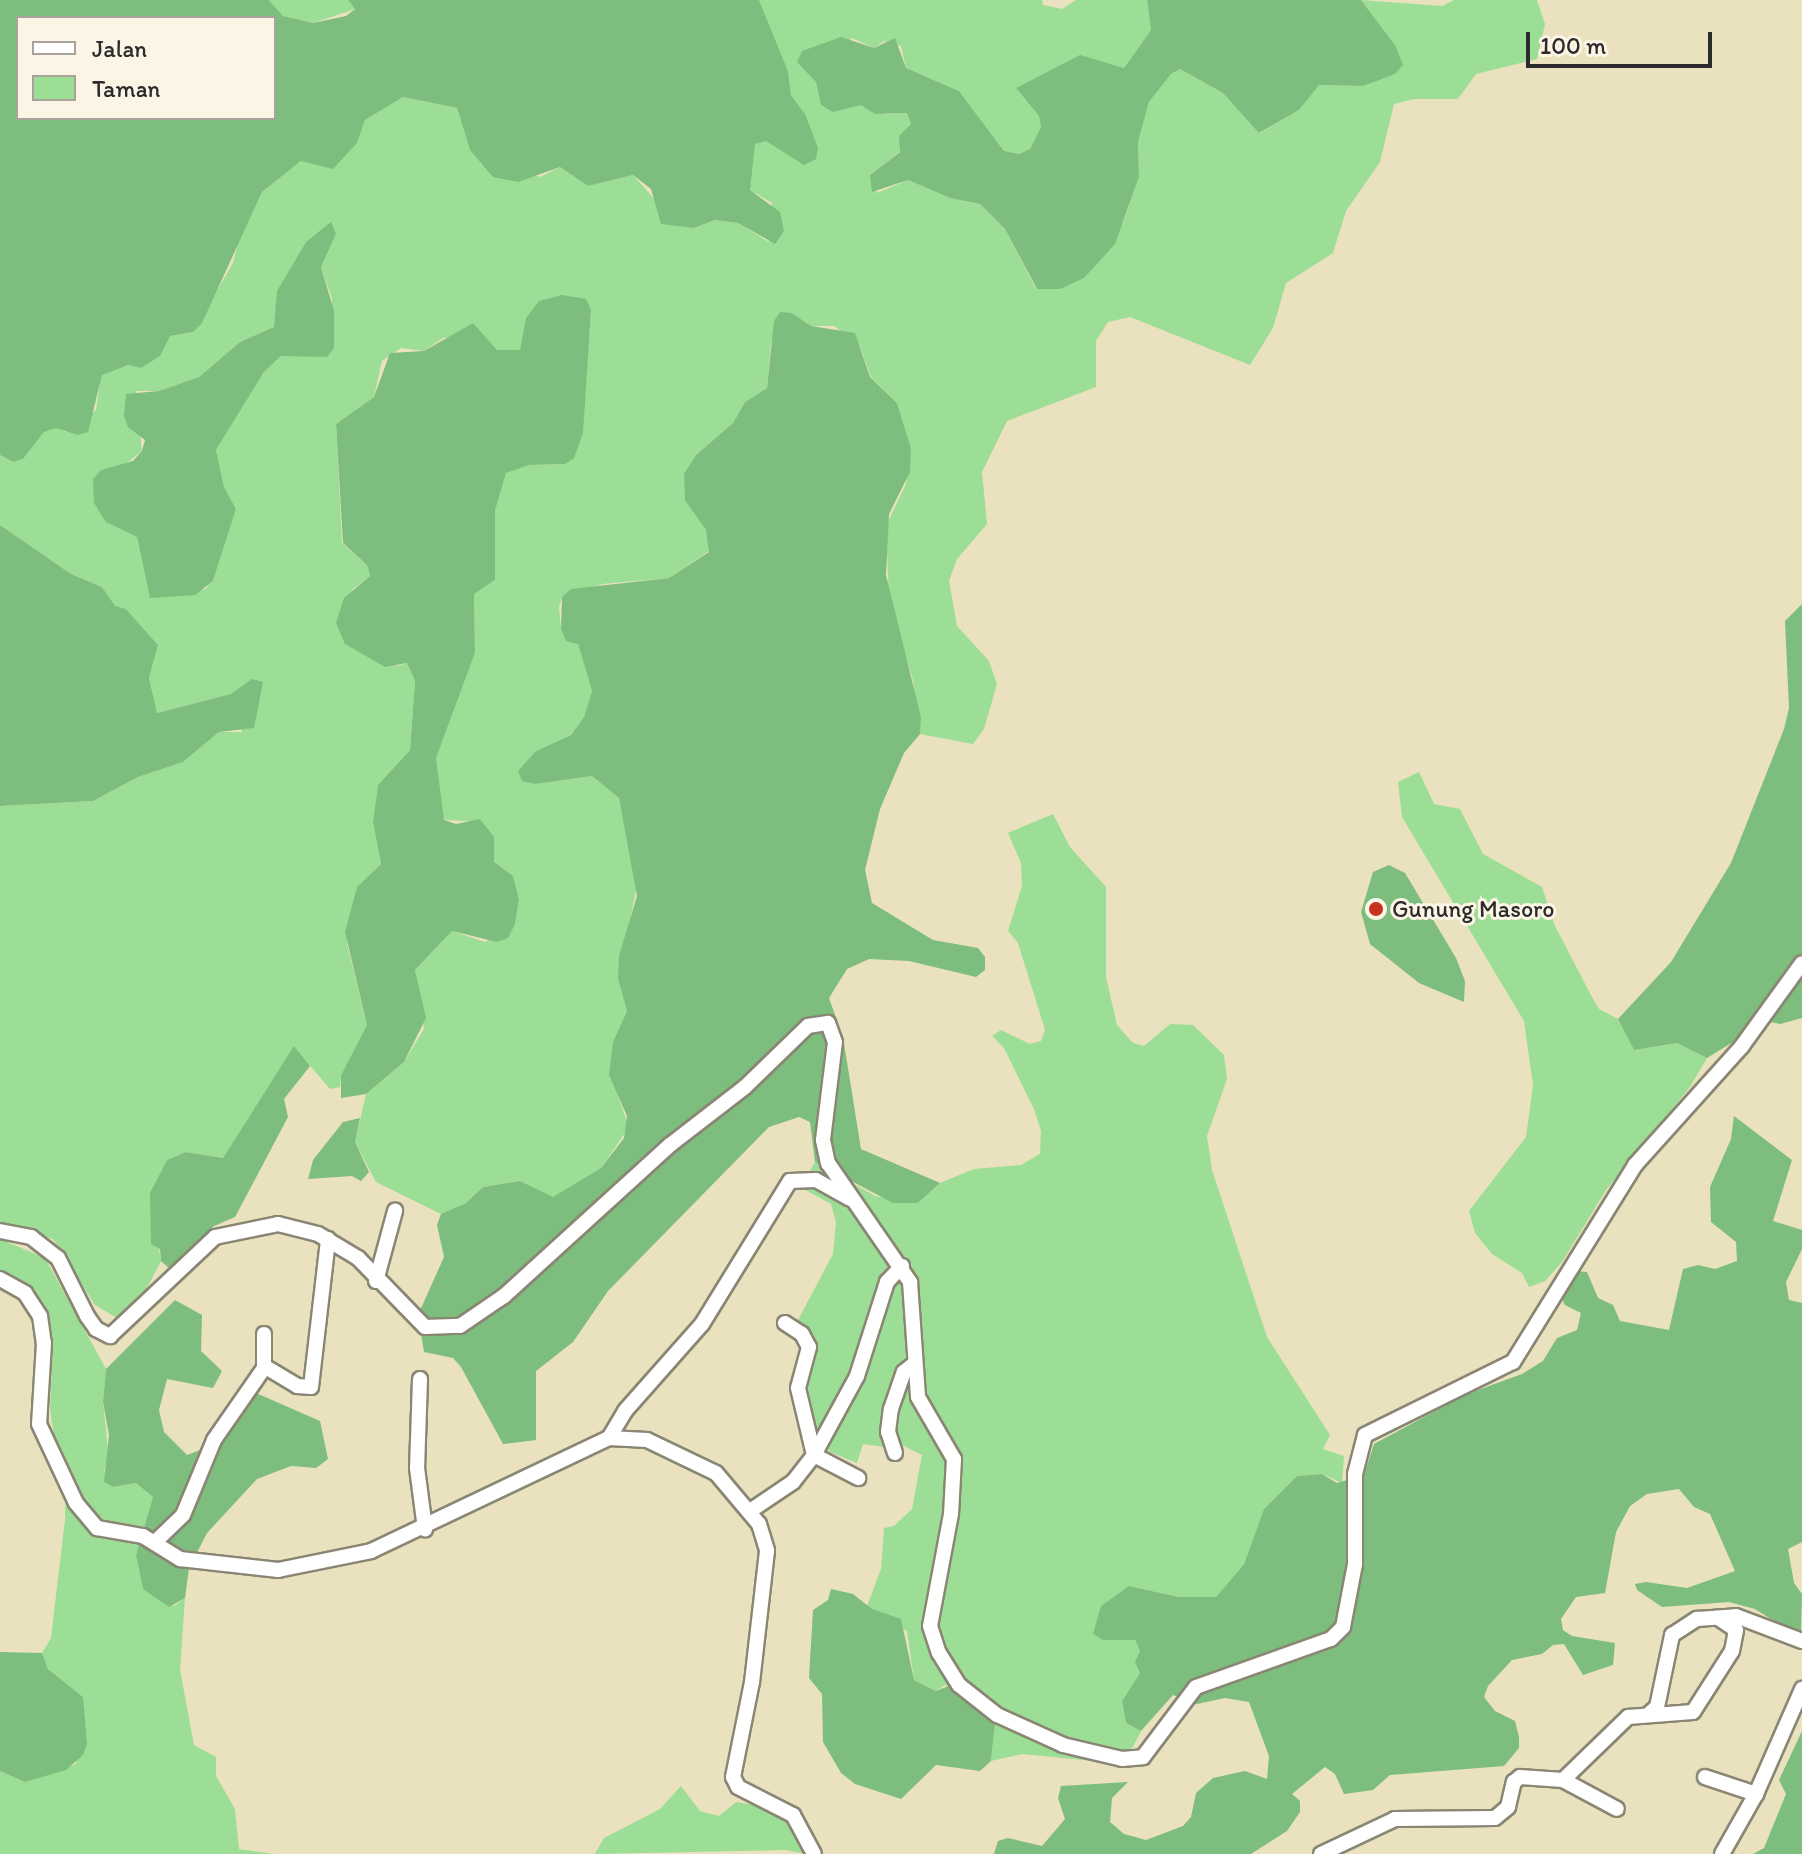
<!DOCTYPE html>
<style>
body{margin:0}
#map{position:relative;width:1802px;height:1854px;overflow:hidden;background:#eae1be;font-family:Itim,sans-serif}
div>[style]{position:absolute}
.green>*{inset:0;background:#9cde95}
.forest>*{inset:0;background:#7dbd7e}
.roads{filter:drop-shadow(2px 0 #8a8674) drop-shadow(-2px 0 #8a8674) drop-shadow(0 2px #8a8674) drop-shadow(0 -2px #8a8674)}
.minor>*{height:14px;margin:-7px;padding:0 7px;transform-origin:7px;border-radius:7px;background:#fff}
.dots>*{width:22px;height:22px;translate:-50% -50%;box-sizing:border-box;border:4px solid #fcf5e5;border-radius:50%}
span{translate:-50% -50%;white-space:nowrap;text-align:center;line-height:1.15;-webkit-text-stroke:6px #fcf5e5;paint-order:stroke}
.poi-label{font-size:24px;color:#2b2b2b}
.left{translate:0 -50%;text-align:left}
.legend{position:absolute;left:16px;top:16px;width:260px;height:104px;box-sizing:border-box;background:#fcf5e5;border:2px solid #a8a49b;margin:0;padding:10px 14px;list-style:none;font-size:24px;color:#2b2b2b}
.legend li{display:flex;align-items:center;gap:16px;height:40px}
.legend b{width:40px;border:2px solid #a8a49b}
.scale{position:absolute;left:1526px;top:32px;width:186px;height:36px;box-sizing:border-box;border:4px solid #2b2b2b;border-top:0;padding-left:10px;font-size:24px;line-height:28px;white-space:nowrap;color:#2b2b2b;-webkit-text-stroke:6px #fcf5e5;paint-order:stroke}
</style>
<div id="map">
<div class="green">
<div style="clip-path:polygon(269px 0,348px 0,355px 9px,313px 23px,283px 16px)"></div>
<div style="clip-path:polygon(evenodd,759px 0,1042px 0,1043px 5px,1062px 9px,1076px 0,1147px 0,1151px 30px,1124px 68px,1080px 56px,1016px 88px,1039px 116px,1041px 127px,1030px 149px,1019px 154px,1004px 151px,959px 91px,906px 68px,901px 46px,884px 41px,874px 48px,852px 38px,816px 82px,821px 105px,861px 105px,886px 114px,907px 113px,911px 124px,899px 152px,870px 175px,877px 193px,908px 180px,950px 198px,980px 204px,1005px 229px,1036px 289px,1123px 223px,1139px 177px,1138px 142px,1149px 102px,1171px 74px,1180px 69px,1223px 93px,1260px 133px,1299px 110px,1318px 85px,1363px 86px,1395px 45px,1361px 0,1442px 6px,1454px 0,1537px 0,1545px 24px,1537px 59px,1476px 74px,1458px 99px,1414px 99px,1394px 104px,1380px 162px,1346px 211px,1333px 253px,1286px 283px,1273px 328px,1250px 365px,1130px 317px,1108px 322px,1096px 341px,1096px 387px,1007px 421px,982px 472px,987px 524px,957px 559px,949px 581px,957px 626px,989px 661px,997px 684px,984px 729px,973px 744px,920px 734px,913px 680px,889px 600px,886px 526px,906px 484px,911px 448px,897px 403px,871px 377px,859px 344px,834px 326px,811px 326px,792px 313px,771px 343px,767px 388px,745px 402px,733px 423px,696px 455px,700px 519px,711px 541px,709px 551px,669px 578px,602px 584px,562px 597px,559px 607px,561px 629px,578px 644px,592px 691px,584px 717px,571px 735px,536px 751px,534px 784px,592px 776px,619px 798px,637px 886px,618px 979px,627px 1011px,613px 1042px,618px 1096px,629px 1127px,601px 1168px,553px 1198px,520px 1181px,483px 1187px,466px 1203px,441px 1214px,376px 1182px,355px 1142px,366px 1094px,404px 1062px,424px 1029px,415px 970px,452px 931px,485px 942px,515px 924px,519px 899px,513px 876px,494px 862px,492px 850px,468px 821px,445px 820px,439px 809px,436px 757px,475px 653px,474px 594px,495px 580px,495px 511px,506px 472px,529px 465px,565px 464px,585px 396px,591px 310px,525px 329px,520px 350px,497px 350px,481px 334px,443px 338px,424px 351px,401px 348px,382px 361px,374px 397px,336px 424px,342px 543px,367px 565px,370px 576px,352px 590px,345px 644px,375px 660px,397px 666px,407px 663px,415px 681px,410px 750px,378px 785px,373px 822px,381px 864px,357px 887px,347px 944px,367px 1025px,341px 1075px,340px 1087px,330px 1089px,294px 1047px,223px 1158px,186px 1152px,167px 1160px,150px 1194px,161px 1261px,145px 1292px,117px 1318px,95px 1305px,53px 1239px,0 1223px,0 806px,93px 801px,138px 777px,183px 762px,219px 732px,242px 732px,231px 694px,157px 713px,149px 678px,158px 645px,126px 609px,115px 607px,102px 587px,71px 574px,0 525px,0 455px,12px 462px,23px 459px,44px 432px,56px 427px,66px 432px,96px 410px,101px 375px,130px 365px,170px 336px,193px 332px,233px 263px,241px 230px,262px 192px,301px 161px,357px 143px,365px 120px,403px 97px,457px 108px,470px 150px,540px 177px,560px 167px,588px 186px,633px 175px,657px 202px,694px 228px,715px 220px,738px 223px,769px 242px,772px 203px,750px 190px,749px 156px,755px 144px,766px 140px,776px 147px,805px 114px,791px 95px,788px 71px,759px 0,336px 234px,321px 267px,332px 299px,327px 357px,293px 353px,281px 356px,264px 372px,216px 450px,224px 487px,236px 509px,213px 581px,205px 589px,150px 597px,137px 537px,117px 527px,101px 470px,123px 466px,142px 451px,136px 391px,159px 391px,199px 377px,240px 342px,274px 327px,278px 291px,306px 242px,336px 234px)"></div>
<div style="clip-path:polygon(1419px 772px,1434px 804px,1460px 809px,1483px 854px,1542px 887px,1555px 926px,1593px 999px,1599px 1009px,1618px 1019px,1634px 1050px,1677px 1043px,1707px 1058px,1690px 1087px,1606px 1190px,1562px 1262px,1545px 1281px,1529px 1287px,1522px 1273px,1492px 1254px,1475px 1233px,1469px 1211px,1526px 1137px,1533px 1085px,1524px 1021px,1402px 817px,1398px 782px)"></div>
<div style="clip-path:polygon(1053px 814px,1070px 847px,1106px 887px,1106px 977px,1117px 1025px,1133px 1043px,1144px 1046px,1170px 1024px,1193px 1025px,1224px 1055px,1227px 1079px,1207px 1136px,1212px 1170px,1267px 1337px,1330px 1435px,1323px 1449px,1344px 1456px,1342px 1483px,1322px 1474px,1297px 1476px,1264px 1509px,1244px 1564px,1216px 1597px,1179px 1597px,1129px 1586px,1103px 1640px,1135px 1640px,1140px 1651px,1140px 1673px,1122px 1701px,1126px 1723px,1141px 1731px,1124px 1764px,1022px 1754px,991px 1761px,995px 1723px,945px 1685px,936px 1691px,914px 1680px,907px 1631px,867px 1606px,881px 1569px,884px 1528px,894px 1526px,912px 1509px,922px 1455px,896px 1442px,884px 1447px,863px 1444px,857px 1463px,830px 1452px,811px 1431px,807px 1373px,815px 1338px,798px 1320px,833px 1254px,836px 1222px,831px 1204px,800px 1187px,815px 1162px,875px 1196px,918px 1203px,940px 1183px,974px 1169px,1021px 1165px,1040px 1154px,1041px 1131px,1034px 1109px,1004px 1048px,992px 1036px,1001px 1030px,1030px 1044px,1041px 1041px,1045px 1030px,1018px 943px,1008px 931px,1022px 886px,1021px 863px,1008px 833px)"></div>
<div style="clip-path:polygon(0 1239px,45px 1258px,106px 1369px,103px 1402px,109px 1459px,104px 1470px,113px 1487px,136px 1483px,153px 1497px,136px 1555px,143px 1589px,174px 1606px,185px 1598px,180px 1670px,194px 1745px,216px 1757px,216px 1776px,235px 1809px,239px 1849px,274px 1854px,0 1854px,0 1771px,25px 1782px,76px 1764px,83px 1697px,48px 1669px,42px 1653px,51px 1638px,65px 1520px,66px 1470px,56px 1448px,50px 1410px,53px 1341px,44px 1306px,22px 1282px,0 1271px)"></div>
<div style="clip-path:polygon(681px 1786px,700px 1811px,719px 1816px,736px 1802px,771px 1808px,795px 1826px,806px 1854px,786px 1850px,595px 1854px,604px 1838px,660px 1809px)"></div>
</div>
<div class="forest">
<div style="clip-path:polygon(evenodd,0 0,269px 0,283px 16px,313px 23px,346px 16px,355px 9px,348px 0,759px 0,788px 71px,791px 95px,805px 114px,818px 148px,816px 159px,804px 165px,766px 141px,755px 144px,750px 190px,780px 212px,784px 231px,775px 244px,738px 223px,715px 220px,694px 228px,661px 224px,651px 189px,633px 175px,588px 186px,560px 167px,518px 182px,493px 177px,470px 150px,457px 108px,403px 97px,365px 120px,357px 143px,333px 169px,301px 161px,262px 192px,202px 323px,193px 332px,170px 336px,160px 356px,141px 368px,129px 365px,102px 375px,88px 432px,78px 435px,56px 428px,44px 432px,23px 459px,13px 462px,0 455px,0 0,18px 18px,274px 18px,274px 118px,18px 118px,18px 18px)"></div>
<div style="clip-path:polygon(1147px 0,1361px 0,1395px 45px,1403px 65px,1395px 74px,1363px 86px,1319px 85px,1299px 110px,1259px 133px,1223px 93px,1180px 69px,1171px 74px,1149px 102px,1138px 142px,1139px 177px,1115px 244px,1084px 278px,1060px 289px,1037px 289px,1005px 229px,980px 204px,950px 198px,908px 180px,872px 192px,870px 175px,900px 152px,899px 136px,911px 124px,907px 113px,875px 114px,861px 105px,833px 112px,821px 105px,816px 82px,797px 62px,802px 51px,841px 37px,874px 48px,895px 38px,906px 68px,959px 91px,1004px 151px,1019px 154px,1030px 149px,1041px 127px,1039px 116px,1016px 88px,1080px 55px,1124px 68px,1151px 30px)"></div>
<div style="clip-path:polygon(331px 222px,336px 234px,321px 267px,334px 311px,334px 348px,327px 357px,281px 356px,264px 372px,216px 450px,224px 487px,236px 509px,213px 581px,195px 595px,150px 598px,137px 537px,106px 522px,94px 503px,93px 479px,101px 470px,133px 461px,142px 451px,145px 440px,128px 427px,124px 416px,126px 394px,159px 391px,199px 377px,240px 342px,274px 327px,277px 291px,306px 242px)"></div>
<div style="clip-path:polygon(562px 295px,586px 299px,591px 310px,583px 433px,574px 458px,565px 464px,529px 465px,506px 473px,495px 511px,495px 580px,474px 594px,475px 653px,436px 758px,444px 820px,456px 824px,480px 819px,494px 837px,494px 862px,513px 876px,519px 899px,515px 924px,508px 938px,497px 942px,452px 931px,415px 970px,426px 1018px,404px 1062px,366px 1094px,341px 1098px,341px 1075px,367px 1025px,345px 932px,357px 887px,381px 864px,373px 822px,378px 785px,410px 750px,415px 681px,407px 663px,385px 667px,345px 644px,336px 623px,344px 598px,370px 576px,367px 565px,343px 543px,336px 424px,374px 397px,390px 353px,424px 351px,473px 323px,497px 350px,520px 350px,526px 318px,539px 301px)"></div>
<div style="clip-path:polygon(780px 312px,792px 313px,811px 326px,855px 333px,870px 377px,897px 403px,911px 448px,910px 472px,889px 514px,886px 575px,921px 717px,920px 734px,904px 753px,880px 809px,865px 870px,872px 903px,933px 940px,978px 948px,985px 957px,985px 970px,976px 977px,909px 961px,869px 959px,847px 969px,829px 998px,843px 1037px,861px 1149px,940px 1183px,918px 1203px,893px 1203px,815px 1162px,810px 1122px,799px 1117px,769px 1127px,608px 1291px,573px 1342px,536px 1371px,536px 1440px,503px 1444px,461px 1367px,453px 1358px,424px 1352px,418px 1315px,444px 1257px,437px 1225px,441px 1214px,466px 1203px,483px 1187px,520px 1181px,553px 1197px,601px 1168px,624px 1138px,627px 1116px,609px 1075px,613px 1042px,627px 1011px,618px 979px,619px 956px,637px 896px,619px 798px,592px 776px,535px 784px,522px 781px,518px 771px,536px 751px,571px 735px,584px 717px,592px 691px,578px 644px,566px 641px,561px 629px,562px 597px,571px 589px,669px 578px,709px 552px,706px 530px,685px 500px,684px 474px,696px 455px,733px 423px,745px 402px,767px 388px,774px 321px)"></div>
<div style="clip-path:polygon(0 525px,71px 574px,102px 587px,115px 606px,126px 609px,158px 645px,149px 678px,157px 713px,231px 694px,252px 679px,263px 682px,254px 728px,219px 732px,183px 762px,138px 777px,93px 801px,0 806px)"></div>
<div style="clip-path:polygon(1802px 604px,1802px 1018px,1780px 1024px,1752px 1018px,1733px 1042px,1707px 1058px,1677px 1043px,1634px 1050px,1618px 1019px,1671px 962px,1731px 863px,1784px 729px,1789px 708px,1785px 621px)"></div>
<div style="clip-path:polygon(1389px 865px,1405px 873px,1456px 958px,1465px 981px,1464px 1002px,1419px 983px,1370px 944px,1361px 912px,1373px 872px)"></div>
<div style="clip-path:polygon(294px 1046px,310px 1066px,284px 1099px,288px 1117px,235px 1217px,214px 1226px,169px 1268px,161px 1261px,160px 1249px,151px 1244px,150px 1193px,167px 1160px,186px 1152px,223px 1158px)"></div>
<div style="clip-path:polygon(1734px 1116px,1792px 1160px,1773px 1221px,1802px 1230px,1802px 1249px,1786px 1282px,1789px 1300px,1802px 1303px,1802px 1542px,1788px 1549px,1794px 1583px,1802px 1594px,1801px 1632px,1790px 1631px,1755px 1609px,1729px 1602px,1662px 1607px,1637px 1590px,1635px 1584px,1646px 1582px,1687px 1588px,1735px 1571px,1710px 1514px,1694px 1507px,1679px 1489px,1647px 1494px,1630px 1506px,1616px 1532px,1605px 1593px,1576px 1597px,1561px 1619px,1563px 1630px,1572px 1636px,1615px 1643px,1613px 1665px,1583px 1675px,1564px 1644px,1553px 1645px,1542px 1654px,1512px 1660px,1488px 1686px,1484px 1697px,1495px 1711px,1515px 1721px,1519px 1737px,1519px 1748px,1504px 1766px,1390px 1775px,1373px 1790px,1344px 1794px,1335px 1774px,1325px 1767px,1292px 1794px,1300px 1801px,1300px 1812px,1287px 1831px,1251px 1854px,994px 1854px,998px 1841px,1008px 1838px,1042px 1846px,1065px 1819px,1058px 1798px,1061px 1786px,1128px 1782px,1112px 1798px,1110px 1822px,1124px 1834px,1146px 1840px,1183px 1826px,1191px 1817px,1196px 1793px,1213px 1778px,1245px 1771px,1267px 1779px,1269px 1756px,1249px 1702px,1225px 1698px,1197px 1704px,1173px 1695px,1141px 1731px,1126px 1723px,1122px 1701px,1140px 1673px,1135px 1662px,1140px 1651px,1135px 1640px,1103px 1640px,1093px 1634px,1101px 1606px,1129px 1586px,1179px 1597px,1216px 1597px,1244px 1564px,1264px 1509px,1297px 1476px,1322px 1474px,1337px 1483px,1364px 1475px,1374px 1444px,1467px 1394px,1522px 1374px,1543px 1361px,1557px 1338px,1577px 1330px,1581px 1313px,1565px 1305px,1560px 1295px,1576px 1271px,1587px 1272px,1598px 1298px,1613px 1305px,1620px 1321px,1669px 1330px,1683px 1269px,1698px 1265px,1715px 1269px,1737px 1261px,1736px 1242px,1711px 1222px,1710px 1187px,1731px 1139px)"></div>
<div style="clip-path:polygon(360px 1118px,355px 1142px,369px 1172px,361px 1181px,352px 1176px,308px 1179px,313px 1160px,343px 1122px)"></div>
<div style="clip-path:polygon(175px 1300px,202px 1315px,201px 1351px,222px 1371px,213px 1388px,167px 1379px,159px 1410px,164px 1432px,187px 1455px,219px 1443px,256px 1393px,320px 1421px,328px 1459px,316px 1468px,291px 1466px,257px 1479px,207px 1533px,189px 1568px,185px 1598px,169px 1607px,143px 1589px,136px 1555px,153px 1497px,136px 1483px,113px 1487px,104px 1482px,109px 1435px,103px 1402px,106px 1369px)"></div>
<div style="clip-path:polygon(831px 1589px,853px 1594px,872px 1609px,901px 1619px,914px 1680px,936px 1691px,951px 1685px,995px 1723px,991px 1761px,980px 1771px,936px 1765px,901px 1799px,855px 1784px,841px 1773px,823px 1742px,822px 1694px,809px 1678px,813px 1610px,828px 1600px)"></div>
<div style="clip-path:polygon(0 1652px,42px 1653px,48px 1669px,83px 1697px,87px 1744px,83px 1755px,66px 1770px,25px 1782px,0 1771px)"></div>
<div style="clip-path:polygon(1802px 1731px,1802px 1854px,1753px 1854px,1764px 1848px,1786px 1794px,1779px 1780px)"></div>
</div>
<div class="roads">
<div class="minor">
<div style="left:0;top:1231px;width:32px;rotate:11deg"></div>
<div style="left:31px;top:1237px;width:34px;rotate:38deg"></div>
<div style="left:58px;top:1258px;width:65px;rotate:63.4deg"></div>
<div style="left:87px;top:1316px;width:16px;rotate:55deg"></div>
<div style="left:96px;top:1329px;width:16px;rotate:27deg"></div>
<div style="left:110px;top:1336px;width:144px;rotate:-43.3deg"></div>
<div style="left:215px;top:1237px;width:64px;rotate:-11.7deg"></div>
<div style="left:278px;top:1224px;width:41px;rotate:14deg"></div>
<div style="left:318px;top:1234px;width:47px;rotate:31deg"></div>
<div style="left:358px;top:1258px;width:96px;rotate:45.8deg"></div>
<div style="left:425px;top:1327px;width:35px;rotate:-2deg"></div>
<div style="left:460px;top:1326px;width:53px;rotate:-34.3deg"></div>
<div style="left:504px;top:1296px;width:224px;rotate:-42.3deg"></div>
<div style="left:670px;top:1145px;width:95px;rotate:-37.7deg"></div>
<div style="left:745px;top:1087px;width:88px;rotate:-44.1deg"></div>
<div style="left:808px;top:1026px;width:20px;rotate:-9deg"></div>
<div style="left:828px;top:1023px;width:20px;rotate:70deg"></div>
<div style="left:835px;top:1042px;width:99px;rotate:97deg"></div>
<div style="left:823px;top:1140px;width:24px;rotate:78deg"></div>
<div style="left:828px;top:1163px;width:145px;rotate:55.4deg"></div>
<div style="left:910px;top:1282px;width:115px;rotate:86deg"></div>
<div style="left:918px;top:1397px;width:72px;rotate:59.9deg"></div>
<div style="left:954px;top:1459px;width:55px;rotate:93.1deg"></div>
<div style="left:951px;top:1514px;width:114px;rotate:100.6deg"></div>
<div style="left:930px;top:1626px;width:28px;rotate:72deg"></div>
<div style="left:939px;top:1653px;width:38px;rotate:58deg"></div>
<div style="left:959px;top:1685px;width:48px;rotate:38.3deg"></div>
<div style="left:997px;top:1715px;width:72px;rotate:24.4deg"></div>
<div style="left:1063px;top:1745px;width:61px;rotate:13.3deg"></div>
<div style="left:1122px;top:1759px;width:21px;rotate:-5deg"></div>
<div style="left:1143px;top:1757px;width:88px;rotate:-52.9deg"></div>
<div style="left:1196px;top:1687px;width:143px;rotate:-19.6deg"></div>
<div style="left:1331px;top:1639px;width:17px;rotate:-45deg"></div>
<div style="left:1343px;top:1627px;width:64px;rotate:-79.2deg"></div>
<div style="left:1355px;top:1564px;width:90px;rotate:-90deg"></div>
<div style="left:1355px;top:1474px;width:40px;rotate:-75.6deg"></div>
<div style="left:1365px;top:1435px;width:165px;rotate:-26.3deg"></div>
<div style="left:1513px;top:1362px;width:232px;rotate:-58.2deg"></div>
<div style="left:1635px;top:1165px;width:160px;rotate:-48deg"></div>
<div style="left:1742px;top:1046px;width:102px;rotate:-54.1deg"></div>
<div style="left:0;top:1279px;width:29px;rotate:29deg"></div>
<div style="left:25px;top:1293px;width:27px;rotate:57deg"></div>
<div style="left:40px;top:1316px;width:27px;rotate:82deg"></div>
<div style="left:44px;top:1343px;width:81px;rotate:93.5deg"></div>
<div style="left:39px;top:1424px;width:87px;rotate:64.9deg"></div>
<div style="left:76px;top:1503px;width:33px;rotate:50deg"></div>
<div style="left:97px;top:1528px;width:47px;rotate:9.9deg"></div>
<div style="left:143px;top:1536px;width:44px;rotate:31.9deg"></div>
<div style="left:180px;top:1559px;width:99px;rotate:6.4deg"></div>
<div style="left:278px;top:1570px;width:95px;rotate:-11.5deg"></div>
<div style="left:371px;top:1551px;width:263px;rotate:-25.4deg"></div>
<div style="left:609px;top:1438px;width:38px;rotate:3deg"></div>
<div style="left:647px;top:1440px;width:76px;rotate:25.6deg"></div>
<div style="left:716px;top:1473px;width:67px;rotate:49.9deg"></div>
<div style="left:759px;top:1524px;width:28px;rotate:73deg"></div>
<div style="left:767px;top:1551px;width:132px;rotate:96.5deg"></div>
<div style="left:752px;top:1682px;width:97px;rotate:101.3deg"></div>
<div style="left:733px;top:1777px;width:11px;rotate:63deg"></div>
<div style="left:738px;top:1787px;width:62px;rotate:27deg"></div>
<div style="left:793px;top:1815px;width:44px;rotate:61.7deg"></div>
<div style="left:376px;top:1281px;width:73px;rotate:-74.8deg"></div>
<div style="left:785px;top:1323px;width:20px;rotate:33deg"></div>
<div style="left:802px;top:1334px;width:15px;rotate:62deg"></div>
<div style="left:809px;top:1347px;width:42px;rotate:105deg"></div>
<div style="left:798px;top:1388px;width:69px;rotate:76.6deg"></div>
<div style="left:814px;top:1455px;width:50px;rotate:27.6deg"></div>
<div style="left:264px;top:1366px;width:39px;rotate:31deg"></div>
<div style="left:297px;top:1386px;width:14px;rotate:4deg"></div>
<div style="left:311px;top:1387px;width:149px;rotate:-83.4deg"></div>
<div style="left:420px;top:1379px;width:89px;rotate:91.9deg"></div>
<div style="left:417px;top:1468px;width:62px;rotate:82.5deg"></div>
<div style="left:609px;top:1438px;width:31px;rotate:-59deg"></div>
<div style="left:625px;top:1411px;width:116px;rotate:-48.5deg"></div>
<div style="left:702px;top:1324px;width:168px;rotate:-58.4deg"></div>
<div style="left:790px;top:1181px;width:26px;rotate:-2deg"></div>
<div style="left:816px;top:1180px;width:38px;rotate:29deg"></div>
<div style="left:895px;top:1453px;width:22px;rotate:-108deg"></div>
<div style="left:888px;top:1432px;width:23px;rotate:-83deg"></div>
<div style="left:891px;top:1409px;width:39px;rotate:-71deg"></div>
<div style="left:904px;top:1372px;width:13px;rotate:-39deg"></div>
<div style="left:750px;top:1511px;width:52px;rotate:-34deg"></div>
<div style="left:793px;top:1482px;width:34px;rotate:-52deg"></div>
<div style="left:814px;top:1455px;width:90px;rotate:-61.4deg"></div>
<div style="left:857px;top:1376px;width:99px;rotate:-72.3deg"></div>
<div style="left:887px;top:1282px;width:22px;rotate:-47deg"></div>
<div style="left:154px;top:1543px;width:40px;rotate:-44deg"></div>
<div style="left:183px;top:1515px;width:81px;rotate:-67.5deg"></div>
<div style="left:214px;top:1440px;width:88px;rotate:-55.2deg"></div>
<div style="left:264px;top:1368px;width:34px;rotate:-90deg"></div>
<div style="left:1650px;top:1713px;width:9px;rotate:-41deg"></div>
<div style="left:1657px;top:1707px;width:74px;rotate:-78.2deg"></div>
<div style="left:1672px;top:1635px;width:30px;rotate:-33deg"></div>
<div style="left:1697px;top:1619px;width:39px;rotate:-4deg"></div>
<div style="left:1736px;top:1616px;width:71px;rotate:20.7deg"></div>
<div style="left:1705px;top:1777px;width:54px;rotate:18.4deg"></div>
<div style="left:1563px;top:1780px;width:91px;rotate:-44.1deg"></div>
<div style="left:1628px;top:1717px;width:65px;rotate:-4.4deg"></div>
<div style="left:1693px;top:1712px;width:72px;rotate:-57.4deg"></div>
<div style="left:1732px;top:1651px;width:21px;rotate:-79deg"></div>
<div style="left:1736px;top:1630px;width:22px;rotate:-146deg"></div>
<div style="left:1321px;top:1854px;width:82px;rotate:-25.3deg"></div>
<div style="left:1395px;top:1819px;width:100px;rotate:-0.6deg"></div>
<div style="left:1495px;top:1818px;width:17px;rotate:-40deg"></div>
<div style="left:1508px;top:1807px;width:26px;rotate:-77deg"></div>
<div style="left:1514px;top:1782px;width:8px;rotate:-40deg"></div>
<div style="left:1520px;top:1777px;width:43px;rotate:4deg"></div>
<div style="left:1563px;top:1780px;width:61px;rotate:28.2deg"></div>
<div style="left:1722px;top:1854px;width:69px;rotate:-60.5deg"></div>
<div style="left:1756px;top:1794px;width:115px;rotate:-66.3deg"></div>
</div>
</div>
<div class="dots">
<div style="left:1376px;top:909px;background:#c8321e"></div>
</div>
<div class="poi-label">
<span class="left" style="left:1392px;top:909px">Gunung Masoro</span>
</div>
<ul class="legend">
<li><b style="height:10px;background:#fff"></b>Jalan</li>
<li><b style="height:22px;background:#9cde95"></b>Taman</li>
</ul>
<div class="scale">100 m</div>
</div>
